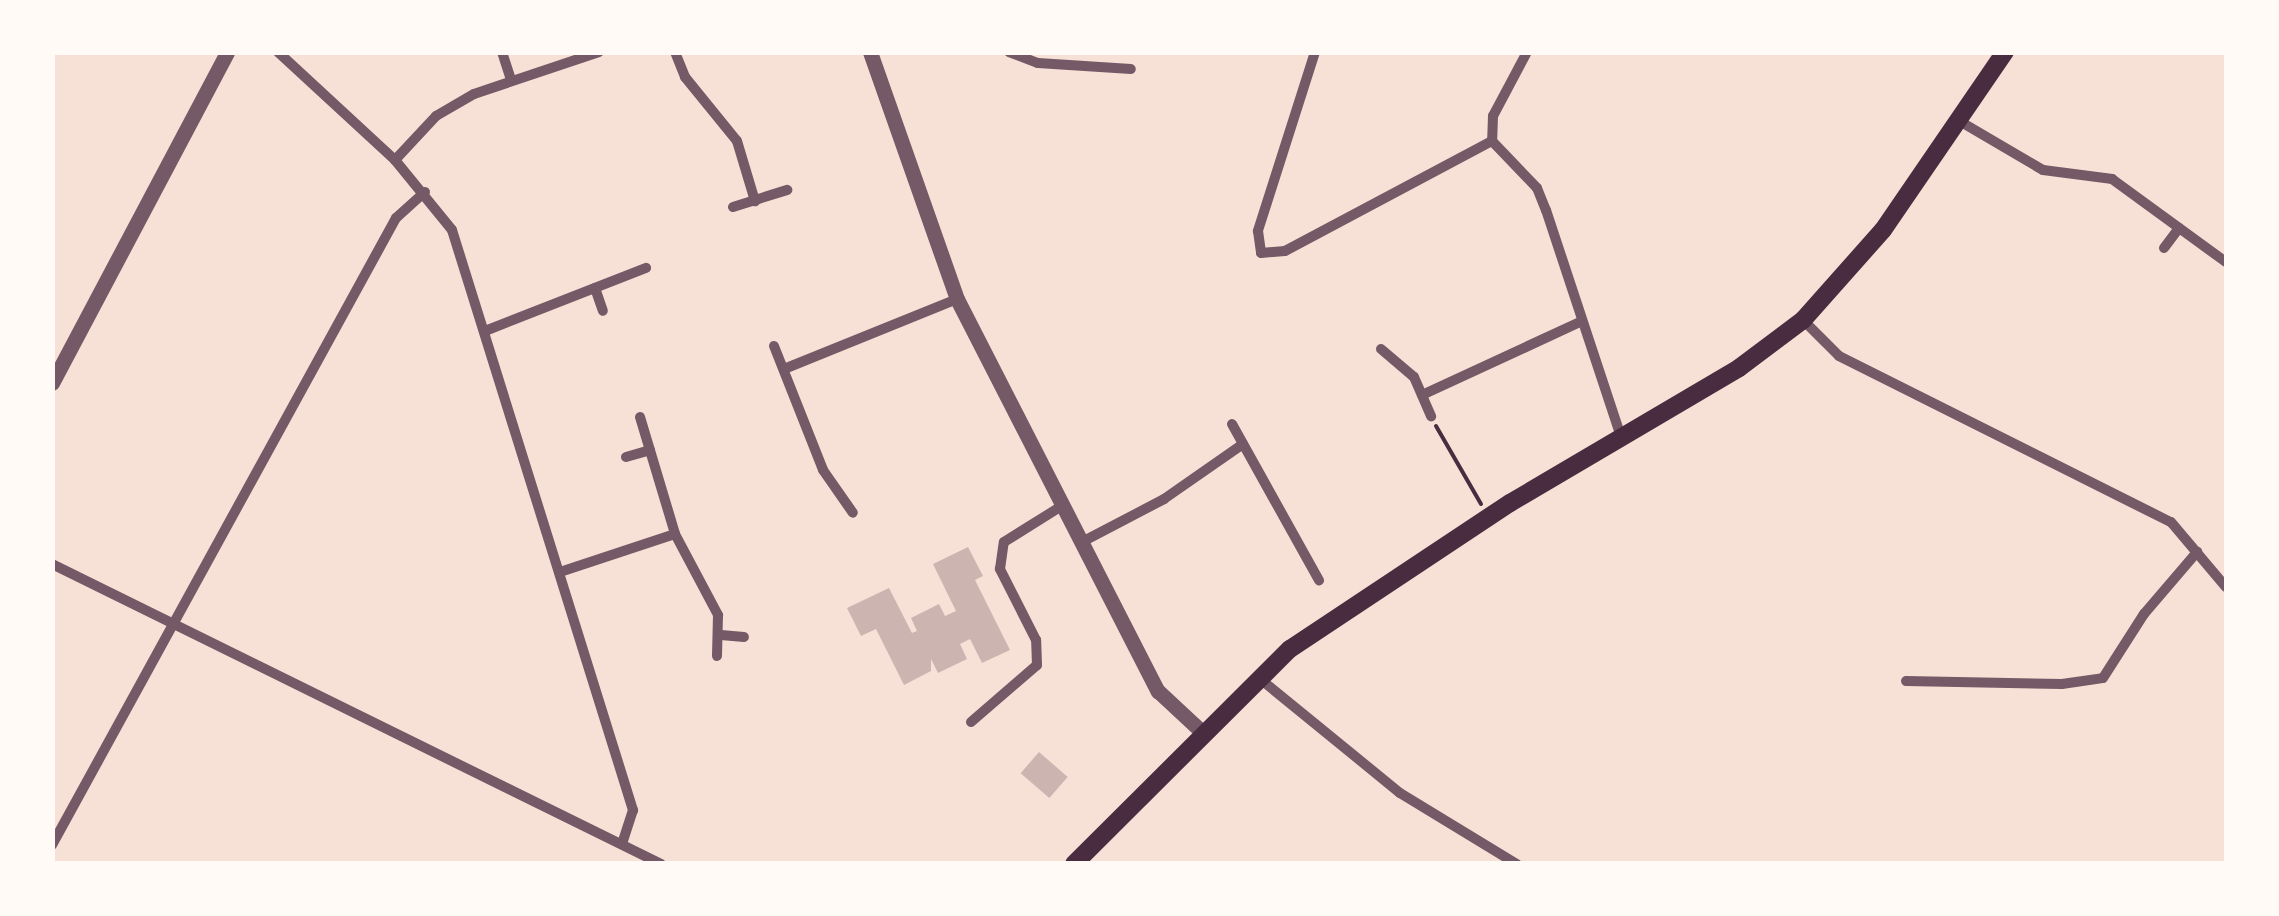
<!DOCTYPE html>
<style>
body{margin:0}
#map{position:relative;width:2279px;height:916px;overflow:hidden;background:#f7e1d7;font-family:"PT Sans Narrow",sans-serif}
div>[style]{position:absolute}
.building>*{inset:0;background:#ccb4b1;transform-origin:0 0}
.path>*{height:4px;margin:-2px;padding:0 2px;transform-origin:2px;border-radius:2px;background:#4a2c40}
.minor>*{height:10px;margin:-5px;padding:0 5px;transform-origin:5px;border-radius:5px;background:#755966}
.tertiary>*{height:15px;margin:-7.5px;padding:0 7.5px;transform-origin:7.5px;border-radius:7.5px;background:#755966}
.secondary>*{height:18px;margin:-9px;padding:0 9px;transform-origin:9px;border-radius:9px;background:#4a2c40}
span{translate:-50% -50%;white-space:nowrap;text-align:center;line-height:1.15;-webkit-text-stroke:10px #fffaf5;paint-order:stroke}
.frame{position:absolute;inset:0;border:55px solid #fffaf5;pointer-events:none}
</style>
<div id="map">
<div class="building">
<div style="clip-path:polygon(968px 547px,983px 576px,975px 580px,1010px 650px,982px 663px,970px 639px,960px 644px,967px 659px,938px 673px,931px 659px,931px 671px,904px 685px,876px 629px,861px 636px,847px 608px,889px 588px,912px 633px,917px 631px,911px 618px,939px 604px,945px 616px,956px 611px,933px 564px)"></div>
<div style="left:1039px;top:752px;width:38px;height:28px;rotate:41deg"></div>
</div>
<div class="path">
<div style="left:1436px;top:426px;width:90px;rotate:60deg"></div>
</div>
<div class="minor">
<div style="left:278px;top:52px;width:159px;rotate:42.7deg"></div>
<div style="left:395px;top:160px;width:90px;rotate:50.8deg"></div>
<div style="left:452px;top:230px;width:608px;rotate:72.67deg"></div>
<div style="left:633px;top:810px;width:36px;rotate:108deg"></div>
<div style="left:502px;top:52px;width:29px;rotate:72deg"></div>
<div style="left:675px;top:52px;width:27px;rotate:68deg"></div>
<div style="left:685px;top:77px;width:82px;rotate:50.9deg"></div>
<div style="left:737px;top:141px;width:63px;rotate:73.3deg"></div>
<div style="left:1009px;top:52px;width:31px;rotate:21deg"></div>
<div style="left:1038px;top:63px;width:93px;rotate:3.7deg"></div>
<div style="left:1315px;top:52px;width:188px;rotate:107.7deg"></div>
<div style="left:1258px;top:231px;width:22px;rotate:82deg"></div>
<div style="left:1261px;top:253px;width:24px;rotate:-5deg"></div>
<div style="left:1285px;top:251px;width:234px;rotate:-28deg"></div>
<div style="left:1527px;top:52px;width:72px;rotate:118deg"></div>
<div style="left:1493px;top:116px;width:25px;rotate:92deg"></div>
<div style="left:1492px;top:141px;width:65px;rotate:46.2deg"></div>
<div style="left:1537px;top:188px;width:24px;rotate:68deg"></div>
<div style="left:1546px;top:210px;width:239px;rotate:71.7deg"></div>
<div style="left:1956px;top:119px;width:101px;rotate:30.4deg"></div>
<div style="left:2043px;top:170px;width:70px;rotate:7.4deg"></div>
<div style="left:2112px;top:179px;width:141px;rotate:36.1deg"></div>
<div style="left:395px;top:160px;width:60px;rotate:-47deg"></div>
<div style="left:436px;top:116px;width:44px;rotate:-30.1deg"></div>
<div style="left:474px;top:94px;width:132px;rotate:-18.6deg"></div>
<div style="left:733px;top:207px;width:57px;rotate:-17.5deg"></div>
<div style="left:2164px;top:248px;width:25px;rotate:-53deg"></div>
<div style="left:595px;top:288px;width:24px;rotate:71deg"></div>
<div style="left:1803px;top:320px;width:51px;rotate:45deg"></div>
<div style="left:1839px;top:356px;width:371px;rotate:26.6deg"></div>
<div style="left:2171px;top:522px;width:85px;rotate:49.8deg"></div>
<div style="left:485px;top:331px;width:173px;rotate:-21.4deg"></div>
<div style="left:774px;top:346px;width:133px;rotate:68.4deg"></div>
<div style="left:823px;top:470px;width:52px;rotate:55.1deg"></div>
<div style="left:1381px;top:349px;width:43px;rotate:40.3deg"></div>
<div style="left:1414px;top:377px;width:43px;rotate:66.4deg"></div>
<div style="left:784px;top:369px;width:187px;rotate:-22deg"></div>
<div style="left:1422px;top:395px;width:174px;rotate:-24.8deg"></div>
<div style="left:640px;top:417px;width:122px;rotate:73.3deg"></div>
<div style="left:675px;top:534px;width:92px;rotate:62deg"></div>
<div style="left:718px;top:615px;width:41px;rotate:91.4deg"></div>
<div style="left:1232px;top:424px;width:179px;rotate:60.9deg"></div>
<div style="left:626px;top:457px;width:25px;rotate:-16deg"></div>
<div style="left:1080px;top:543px;width:95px;rotate:-27.6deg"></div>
<div style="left:1164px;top:499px;width:96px;rotate:-34.8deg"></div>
<div style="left:52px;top:564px;width:679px;rotate:26.23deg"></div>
<div style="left:560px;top:572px;width:121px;rotate:-18.3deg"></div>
<div style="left:721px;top:635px;width:23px;rotate:5deg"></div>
<div style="left:1259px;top:678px;width:182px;rotate:39.2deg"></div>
<div style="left:1400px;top:793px;width:137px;rotate:31.3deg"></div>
<div style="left:1906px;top:681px;width:156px;rotate:1.1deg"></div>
<div style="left:2062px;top:684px;width:41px;rotate:-8.3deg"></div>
<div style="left:2103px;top:678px;width:76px;rotate:-57.4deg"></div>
<div style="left:2144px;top:614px;width:82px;rotate:-49.5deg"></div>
<div style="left:971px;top:722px;width:87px;rotate:-40.8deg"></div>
<div style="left:1037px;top:665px;width:25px;rotate:-92deg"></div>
<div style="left:1036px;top:640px;width:80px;rotate:-116.9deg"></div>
<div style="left:1000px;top:569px;width:27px;rotate:-82deg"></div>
<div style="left:1004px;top:542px;width:66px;rotate:-32deg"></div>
<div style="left:52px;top:845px;width:715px;rotate:-61.25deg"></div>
<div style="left:396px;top:218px;width:39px;rotate:-42deg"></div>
</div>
<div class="tertiary">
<div style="left:870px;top:52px;width:262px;rotate:70.6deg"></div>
<div style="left:957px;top:299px;width:441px;rotate:62.9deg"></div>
<div style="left:1158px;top:691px;width:59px;rotate:42.9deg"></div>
<div style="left:52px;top:383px;width:374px;rotate:-62.1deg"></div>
</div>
<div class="secondary">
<div style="left:1074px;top:864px;width:305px;rotate:-44.9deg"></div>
<div style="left:1290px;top:649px;width:264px;rotate:-33.6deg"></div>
<div style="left:1510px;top:503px;width:266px;rotate:-30.5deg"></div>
<div style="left:1739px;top:368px;width:80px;rotate:-36.9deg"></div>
<div style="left:1803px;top:320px;width:120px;rotate:-48.4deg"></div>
<div style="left:1883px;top:230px;width:216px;rotate:-55.6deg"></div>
</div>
<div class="frame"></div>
</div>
